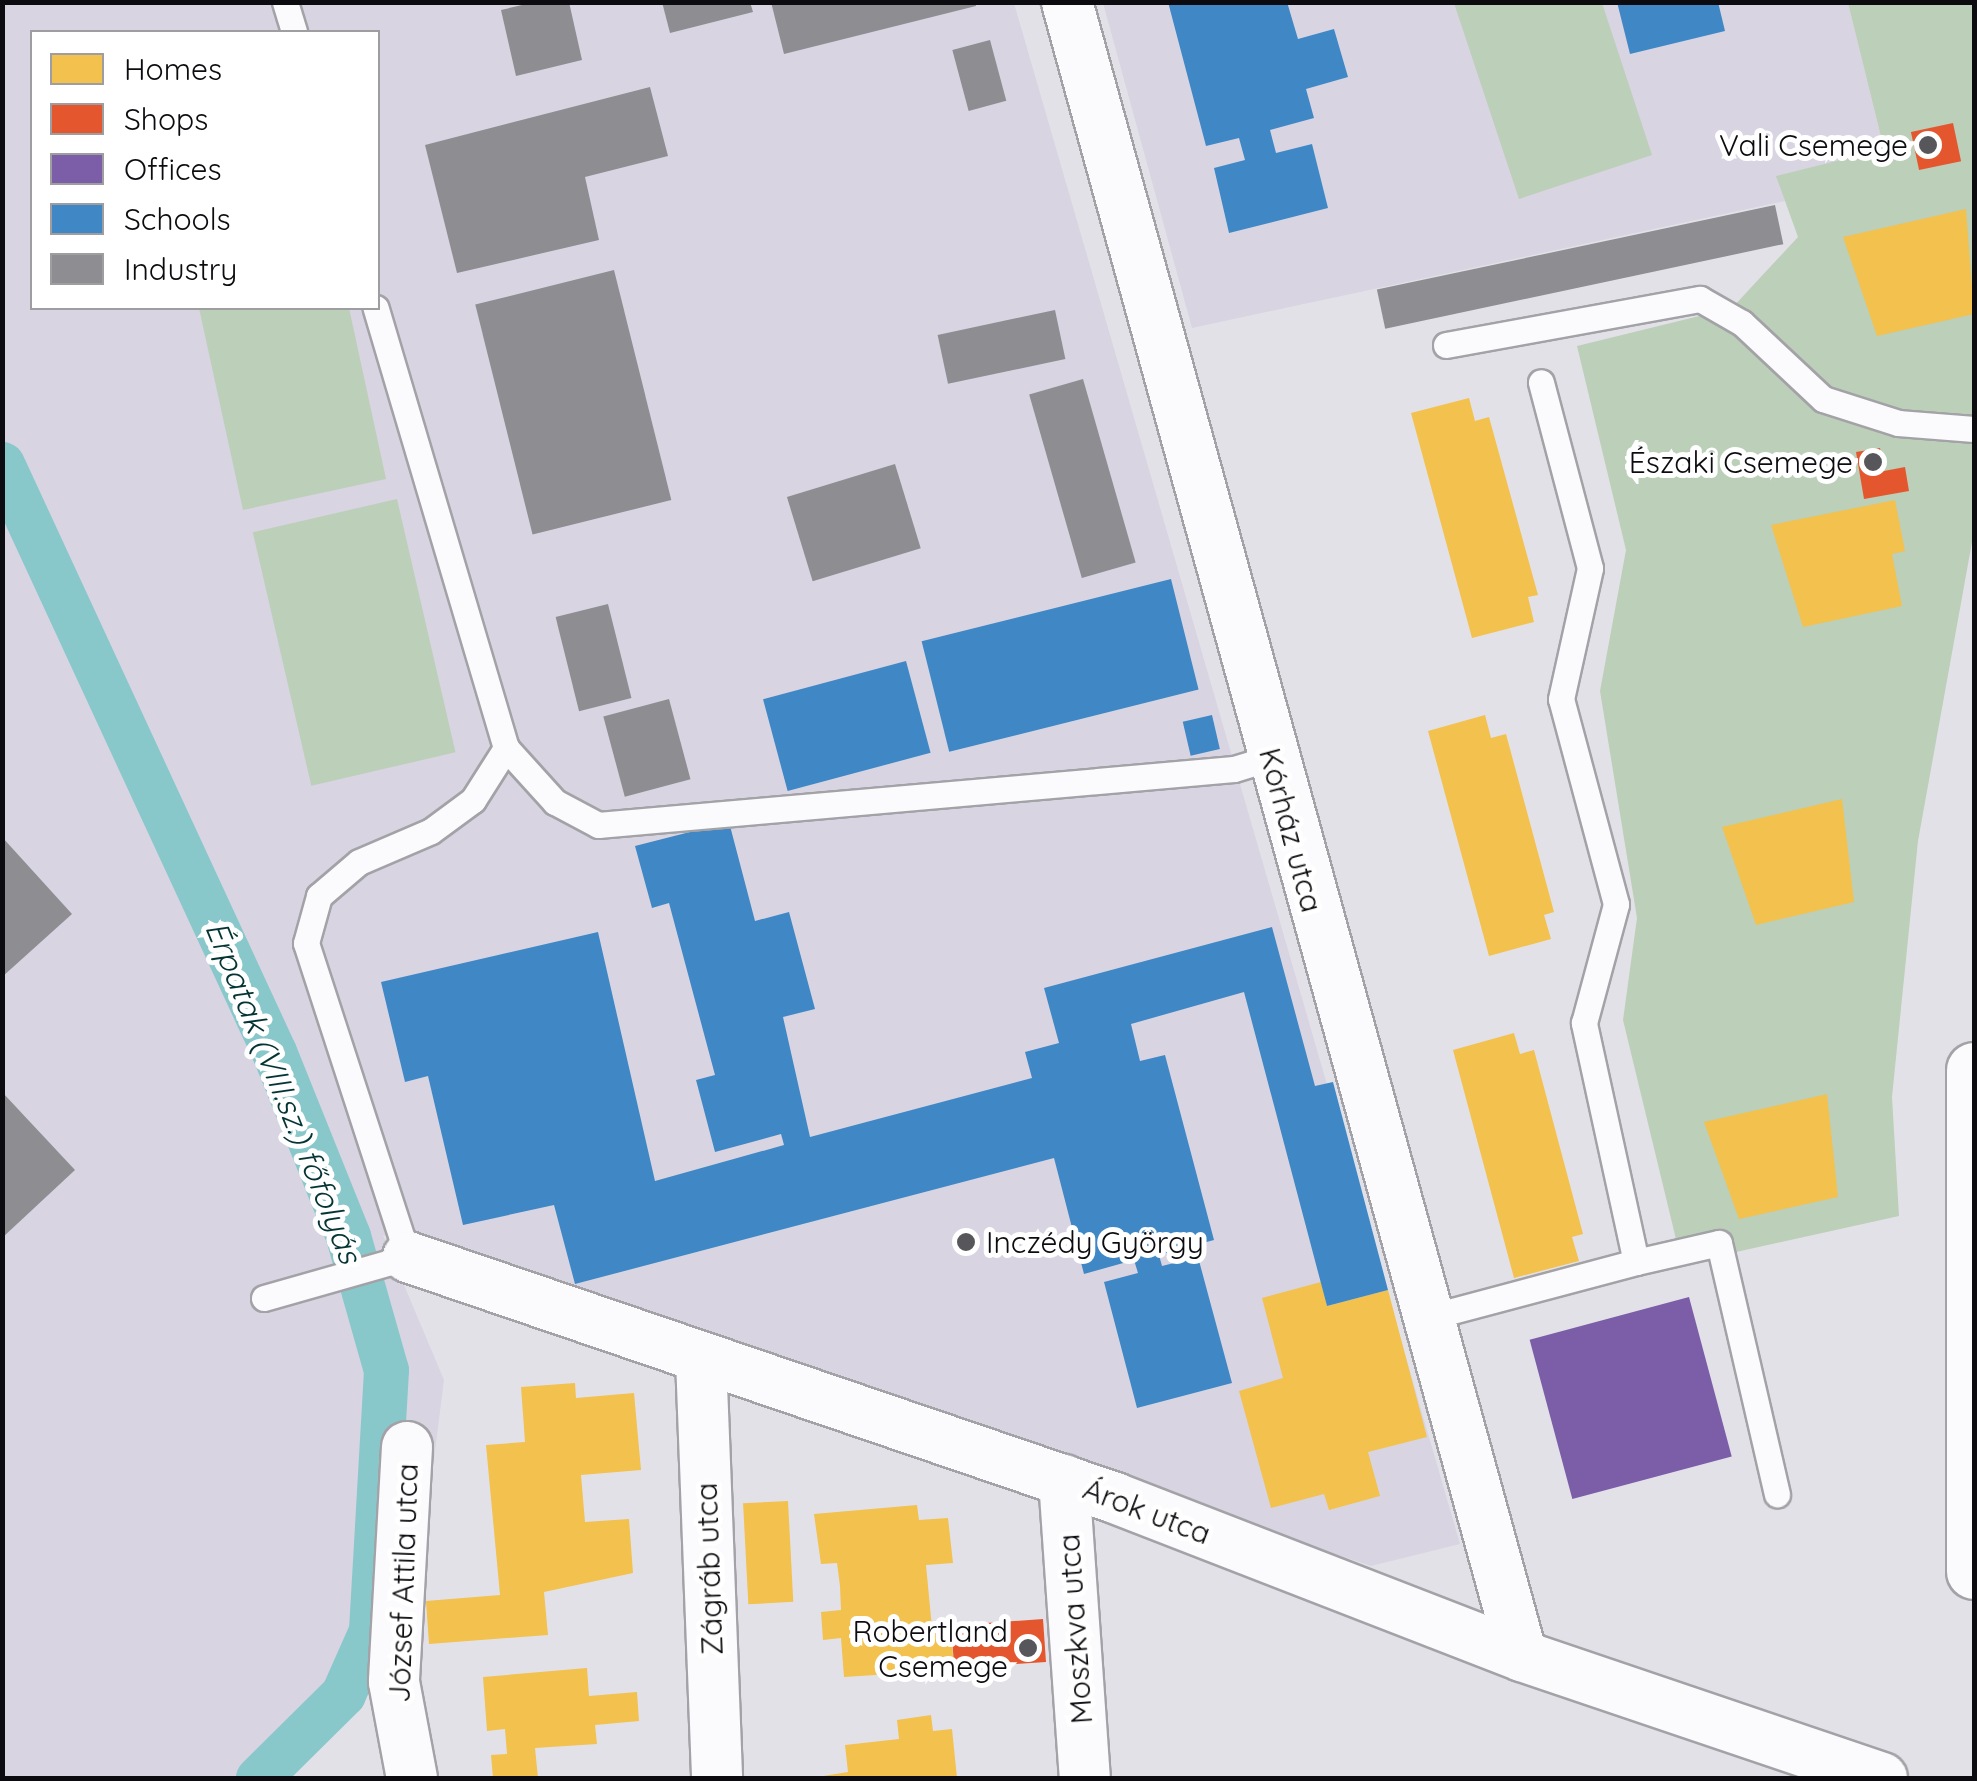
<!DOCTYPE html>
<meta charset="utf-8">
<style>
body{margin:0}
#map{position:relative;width:1977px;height:1781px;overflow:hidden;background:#e3e1e8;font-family:Quicksand,sans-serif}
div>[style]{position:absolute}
.built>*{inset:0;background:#d8d4e2}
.green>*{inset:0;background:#bccfb9;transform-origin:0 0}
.homes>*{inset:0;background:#f2c14e;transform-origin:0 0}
.shops>*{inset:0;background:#e4572e;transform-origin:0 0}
.offices>*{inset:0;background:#7b5ea7;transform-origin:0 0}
.schools>*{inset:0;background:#3f88c5;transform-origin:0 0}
.industry>*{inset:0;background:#8d8d92;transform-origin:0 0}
.canal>*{height:45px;margin:-22.5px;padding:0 22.5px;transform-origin:22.5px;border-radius:22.5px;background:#88c8cb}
.roads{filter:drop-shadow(2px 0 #a3a2a7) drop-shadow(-2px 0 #a3a2a7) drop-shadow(0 2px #a3a2a7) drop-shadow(0 -2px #a3a2a7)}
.lane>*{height:25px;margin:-12.5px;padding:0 12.5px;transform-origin:12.5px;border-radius:12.5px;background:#fbfafc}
.street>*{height:50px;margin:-25px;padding:0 25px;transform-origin:25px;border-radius:25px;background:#fbfafc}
.primary>*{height:55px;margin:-27.5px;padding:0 27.5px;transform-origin:27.5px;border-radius:27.5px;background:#fbfafc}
.dots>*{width:28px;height:28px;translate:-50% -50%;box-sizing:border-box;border:5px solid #fff;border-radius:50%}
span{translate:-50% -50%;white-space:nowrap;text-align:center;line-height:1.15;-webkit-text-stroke:10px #fff;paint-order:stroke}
.poi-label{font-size:30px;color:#0c0b0f}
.right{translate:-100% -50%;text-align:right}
.left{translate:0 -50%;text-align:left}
.street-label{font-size:30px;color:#0c0b0f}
.water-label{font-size:32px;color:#053434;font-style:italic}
.frame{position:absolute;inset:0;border:5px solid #0c0b0f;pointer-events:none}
.legend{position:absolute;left:30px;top:30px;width:350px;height:280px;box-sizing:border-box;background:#fff;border:2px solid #9e9d9f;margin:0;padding:12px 18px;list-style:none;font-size:30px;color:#0c0b0f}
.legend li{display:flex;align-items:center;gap:20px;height:50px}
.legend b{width:50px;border:2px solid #9e9d9f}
</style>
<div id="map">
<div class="built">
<div style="clip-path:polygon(evenodd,3px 3px,1014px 3px,1460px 1544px,1371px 1566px,383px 1235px,444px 1380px,411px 1641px,278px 1778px,3px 1778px,3px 3px,32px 32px,378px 32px,378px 308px,32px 308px,32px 32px)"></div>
<div style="clip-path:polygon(1103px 3px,1848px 3px,1884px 149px,1777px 176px,1785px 201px,1192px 328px)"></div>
</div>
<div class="green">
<div style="clip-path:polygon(1454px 3px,1602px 3px,1652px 155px,1519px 199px)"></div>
<div style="clip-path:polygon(1848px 3px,1974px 3px,1974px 531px,1918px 841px,1892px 1097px,1899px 1216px,1682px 1264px,1623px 1020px,1637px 918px,1600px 691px,1626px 550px,1577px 346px,1732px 308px,1798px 237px,1776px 176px,1884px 149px)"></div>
<div style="clip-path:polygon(199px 308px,349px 308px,386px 479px,243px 510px)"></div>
<div style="left:397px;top:499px;width:260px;height:148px;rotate:77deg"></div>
</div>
<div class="homes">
<div style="clip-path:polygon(1966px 209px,1974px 314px,1877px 336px,1843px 237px)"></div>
<div style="clip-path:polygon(1469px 398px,1475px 421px,1489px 417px,1538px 595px,1528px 597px,1534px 622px,1472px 638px,1411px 413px)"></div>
<div style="clip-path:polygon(1895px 500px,1905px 551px,1892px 554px,1902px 606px,1803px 627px,1771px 525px)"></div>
<div style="clip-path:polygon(1485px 715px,1491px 738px,1506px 734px,1554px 912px,1544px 915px,1551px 939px,1489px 956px,1428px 731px)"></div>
<div style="clip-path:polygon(1842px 799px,1854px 902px,1756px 925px,1722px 827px)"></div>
<div style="clip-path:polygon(1514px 1033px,1520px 1054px,1534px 1050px,1583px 1234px,1572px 1237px,1579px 1261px,1514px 1278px,1453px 1050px)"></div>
<div style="clip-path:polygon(1827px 1094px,1838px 1197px,1739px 1219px,1704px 1122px)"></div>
<div style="clip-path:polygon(1321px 1282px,1327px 1306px,1388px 1290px,1427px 1437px,1368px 1452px,1380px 1496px,1329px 1510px,1324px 1494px,1271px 1508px,1239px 1391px,1283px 1378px,1262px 1298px)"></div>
<div style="clip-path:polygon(575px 1383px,576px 1398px,634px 1393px,641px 1470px,581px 1475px,585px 1522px,629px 1519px,633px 1573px,544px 1592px,548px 1635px,429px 1644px,426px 1601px,500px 1595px,486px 1445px,525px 1442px,521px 1387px)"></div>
<div style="left:788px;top:1501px;width:101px;height:45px;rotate:87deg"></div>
<div style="clip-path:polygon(917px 1505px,919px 1520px,948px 1518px,953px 1563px,926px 1565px,932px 1628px,951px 1627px,954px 1670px,844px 1677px,841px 1638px,823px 1640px,821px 1612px,841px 1610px,840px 1586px,837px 1563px,821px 1564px,814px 1514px)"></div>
<div style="clip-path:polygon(587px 1668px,589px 1696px,637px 1692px,639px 1721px,595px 1725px,597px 1744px,535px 1748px,538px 1778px,493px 1778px,491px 1755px,507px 1754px,505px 1729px,487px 1731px,483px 1677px)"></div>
<div style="clip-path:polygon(931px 1715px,933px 1731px,952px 1729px,957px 1778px,811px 1778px,848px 1772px,845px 1745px,899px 1739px,897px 1720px)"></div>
</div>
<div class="shops">
<div style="left:1953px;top:123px;width:39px;height:43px;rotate:78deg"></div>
<div style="clip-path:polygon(1880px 448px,1884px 471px,1905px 467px,1909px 491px,1864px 499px,1856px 452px)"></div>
<div style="left:1043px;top:1619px;width:43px;height:92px;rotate:86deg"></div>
</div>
<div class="offices">
<div style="left:1689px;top:1297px;width:165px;height:165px;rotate:75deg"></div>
</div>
<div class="schools">
<div style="clip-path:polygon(1168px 2px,1287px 2px,1298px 39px,1334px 29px,1348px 77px,1306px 89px,1314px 118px,1270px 130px,1276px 153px,1312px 144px,1328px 208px,1229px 233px,1214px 168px,1245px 160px,1239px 138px,1206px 146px)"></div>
<div style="clip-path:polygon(1617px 2px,1718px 2px,1725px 31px,1630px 54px)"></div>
<div style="left:1171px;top:579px;width:114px;height:257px;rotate:76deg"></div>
<div style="left:906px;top:661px;width:95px;height:148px;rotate:75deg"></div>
<div style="left:1212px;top:715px;width:35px;height:30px;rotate:77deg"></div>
<div style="clip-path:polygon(729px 822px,755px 921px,789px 912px,815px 1009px,783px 1017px,810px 1137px,1032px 1078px,1025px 1052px,1059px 1043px,1044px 988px,1272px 927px,1315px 1086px,1333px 1082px,1388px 1290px,1327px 1306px,1244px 992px,1131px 1024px,1140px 1061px,1165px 1055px,1214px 1240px,1159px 1255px,1162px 1266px,1198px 1257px,1232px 1383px,1137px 1408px,1104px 1282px,1138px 1273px,1134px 1260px,1084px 1274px,1054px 1158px,575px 1284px,554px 1205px,463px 1225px,428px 1076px,405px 1082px,381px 982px,598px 932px,655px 1181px,784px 1145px,781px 1134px,715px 1152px,696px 1080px,715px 1075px,669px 903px,652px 908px,635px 846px)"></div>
</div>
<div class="industry">
<div style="clip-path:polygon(535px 2px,569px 2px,582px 60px,516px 76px,501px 10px)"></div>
<div style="clip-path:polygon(662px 2px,750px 2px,753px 12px,670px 33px)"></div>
<div style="clip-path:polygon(771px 2px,975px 2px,976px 6px,784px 54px)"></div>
<div style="left:990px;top:40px;width:63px;height:39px;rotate:75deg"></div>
<div style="clip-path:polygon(650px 87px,668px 156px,585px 177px,599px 240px,457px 273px,425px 145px)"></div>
<div style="left:1775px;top:205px;width:40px;height:407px;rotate:78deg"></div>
<div style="left:614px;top:270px;width:237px;height:143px;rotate:76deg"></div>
<div style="left:1055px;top:310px;width:50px;height:120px;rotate:78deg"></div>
<div style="left:1083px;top:379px;width:191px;height:56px;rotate:74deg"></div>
<div style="left:895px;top:464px;width:88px;height:113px;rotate:73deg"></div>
<div style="left:608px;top:604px;width:97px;height:54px;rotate:76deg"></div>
<div style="left:669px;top:699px;width:83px;height:68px;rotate:75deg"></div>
<div style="clip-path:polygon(2px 837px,72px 914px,2px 977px)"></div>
<div style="clip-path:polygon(2px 1092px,75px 1170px,2px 1238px)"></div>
</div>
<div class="canal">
<div style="left:2px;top:464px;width:648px;rotate:65.18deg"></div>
<div style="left:274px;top:1052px;width:198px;rotate:68.1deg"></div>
<div style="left:348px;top:1236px;width:139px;rotate:74.2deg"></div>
<div style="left:386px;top:1370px;width:261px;rotate:93.3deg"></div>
<div style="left:371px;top:1631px;width:69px;rotate:114deg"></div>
<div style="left:343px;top:1694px;width:120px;rotate:135.3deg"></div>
</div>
<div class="roads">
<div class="lane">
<div style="left:285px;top:2px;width:31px;rotate:73deg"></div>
<div style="left:1446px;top:345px;width:258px;rotate:-10.3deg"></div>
<div style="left:1700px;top:299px;width:48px;rotate:29.7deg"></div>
<div style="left:1742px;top:323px;width:111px;rotate:43.2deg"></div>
<div style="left:1823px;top:399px;width:79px;rotate:17.7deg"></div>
<div style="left:1898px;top:423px;width:76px;rotate:4.5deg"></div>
<div style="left:506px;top:748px;width:73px;rotate:47.8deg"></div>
<div style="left:555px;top:802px;width:49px;rotate:28.1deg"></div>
<div style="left:598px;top:825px;width:638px;rotate:-5.03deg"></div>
<div style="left:1234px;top:769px;width:39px;rotate:-17deg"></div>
<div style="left:1636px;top:1262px;width:85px;rotate:-12.9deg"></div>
<div style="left:1719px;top:1243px;width:258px;rotate:77deg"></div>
<div style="left:264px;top:1298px;width:150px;rotate:-15.9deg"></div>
<div style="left:408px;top:1257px;width:330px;rotate:-108deg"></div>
<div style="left:306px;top:943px;width:49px;rotate:-74.5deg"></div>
<div style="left:319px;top:896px;width:52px;rotate:-40.4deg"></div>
<div style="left:359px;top:862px;width:78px;rotate:-23.3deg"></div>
<div style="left:431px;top:831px;width:52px;rotate:-36.4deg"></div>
<div style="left:473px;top:800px;width:62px;rotate:-57.6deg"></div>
<div style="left:506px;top:748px;width:459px;rotate:-106.5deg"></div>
<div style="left:1426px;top:1318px;width:217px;rotate:-14.9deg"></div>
<div style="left:1636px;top:1262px;width:245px;rotate:-102.3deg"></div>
<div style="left:1584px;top:1023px;width:123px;rotate:-74.9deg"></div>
<div style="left:1616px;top:904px;width:212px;rotate:-105deg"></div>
<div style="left:1561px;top:699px;width:134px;rotate:-77.5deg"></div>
<div style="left:1590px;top:568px;width:192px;rotate:-104.8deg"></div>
</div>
<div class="street">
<div style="left:1067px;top:2px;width:1715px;rotate:74.62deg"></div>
<div style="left:408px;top:1257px;width:747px;rotate:18.82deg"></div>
<div style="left:1115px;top:1498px;width:437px;rotate:21.2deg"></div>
<div style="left:1522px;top:1656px;width:380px;rotate:18.7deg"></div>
<div style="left:701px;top:1359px;width:419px;rotate:87.8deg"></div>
<div style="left:407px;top:1447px;width:235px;rotate:93.2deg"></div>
<div style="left:394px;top:1682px;width:98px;rotate:79.4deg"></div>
<div style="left:1064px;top:1480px;width:299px;rotate:86deg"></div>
</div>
<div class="primary">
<div style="left:1974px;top:1070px;width:501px;rotate:90deg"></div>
</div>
</div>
<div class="dots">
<div style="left:1928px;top:145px;background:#57565b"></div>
<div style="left:1873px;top:462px;background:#57565b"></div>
<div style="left:966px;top:1242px;background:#57565b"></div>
<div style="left:1028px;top:1648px;background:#57565b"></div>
</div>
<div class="poi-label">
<span class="right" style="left:1908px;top:145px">Vali Csemege</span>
<span class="right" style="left:1853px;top:462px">Északi Csemege</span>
<span class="left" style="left:986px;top:1242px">Inczédy György</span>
<span class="right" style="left:1008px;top:1648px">Robertland<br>Csemege</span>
</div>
<div class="street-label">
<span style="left:1291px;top:830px;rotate:75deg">Kórház utca</span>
<span style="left:1147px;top:1511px;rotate:21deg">Árok utca</span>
<span style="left:709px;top:1569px;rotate:-92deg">Zágráb utca</span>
<span style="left:403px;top:1583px;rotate:-88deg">József Attila utca</span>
<span style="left:1075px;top:1629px;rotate:-94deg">Moszkva utca</span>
</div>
<div class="water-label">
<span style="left:284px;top:1092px;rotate:68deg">Érpatak (VIII.sz.) főfolyás</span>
</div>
<div class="frame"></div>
<ul class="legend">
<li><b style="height:28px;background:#f2c14e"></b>Homes</li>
<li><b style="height:28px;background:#e4572e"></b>Shops</li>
<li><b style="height:28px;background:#7b5ea7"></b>Offices</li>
<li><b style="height:28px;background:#3f88c5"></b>Schools</li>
<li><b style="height:28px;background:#8d8d92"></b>Industry</li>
</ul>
</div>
